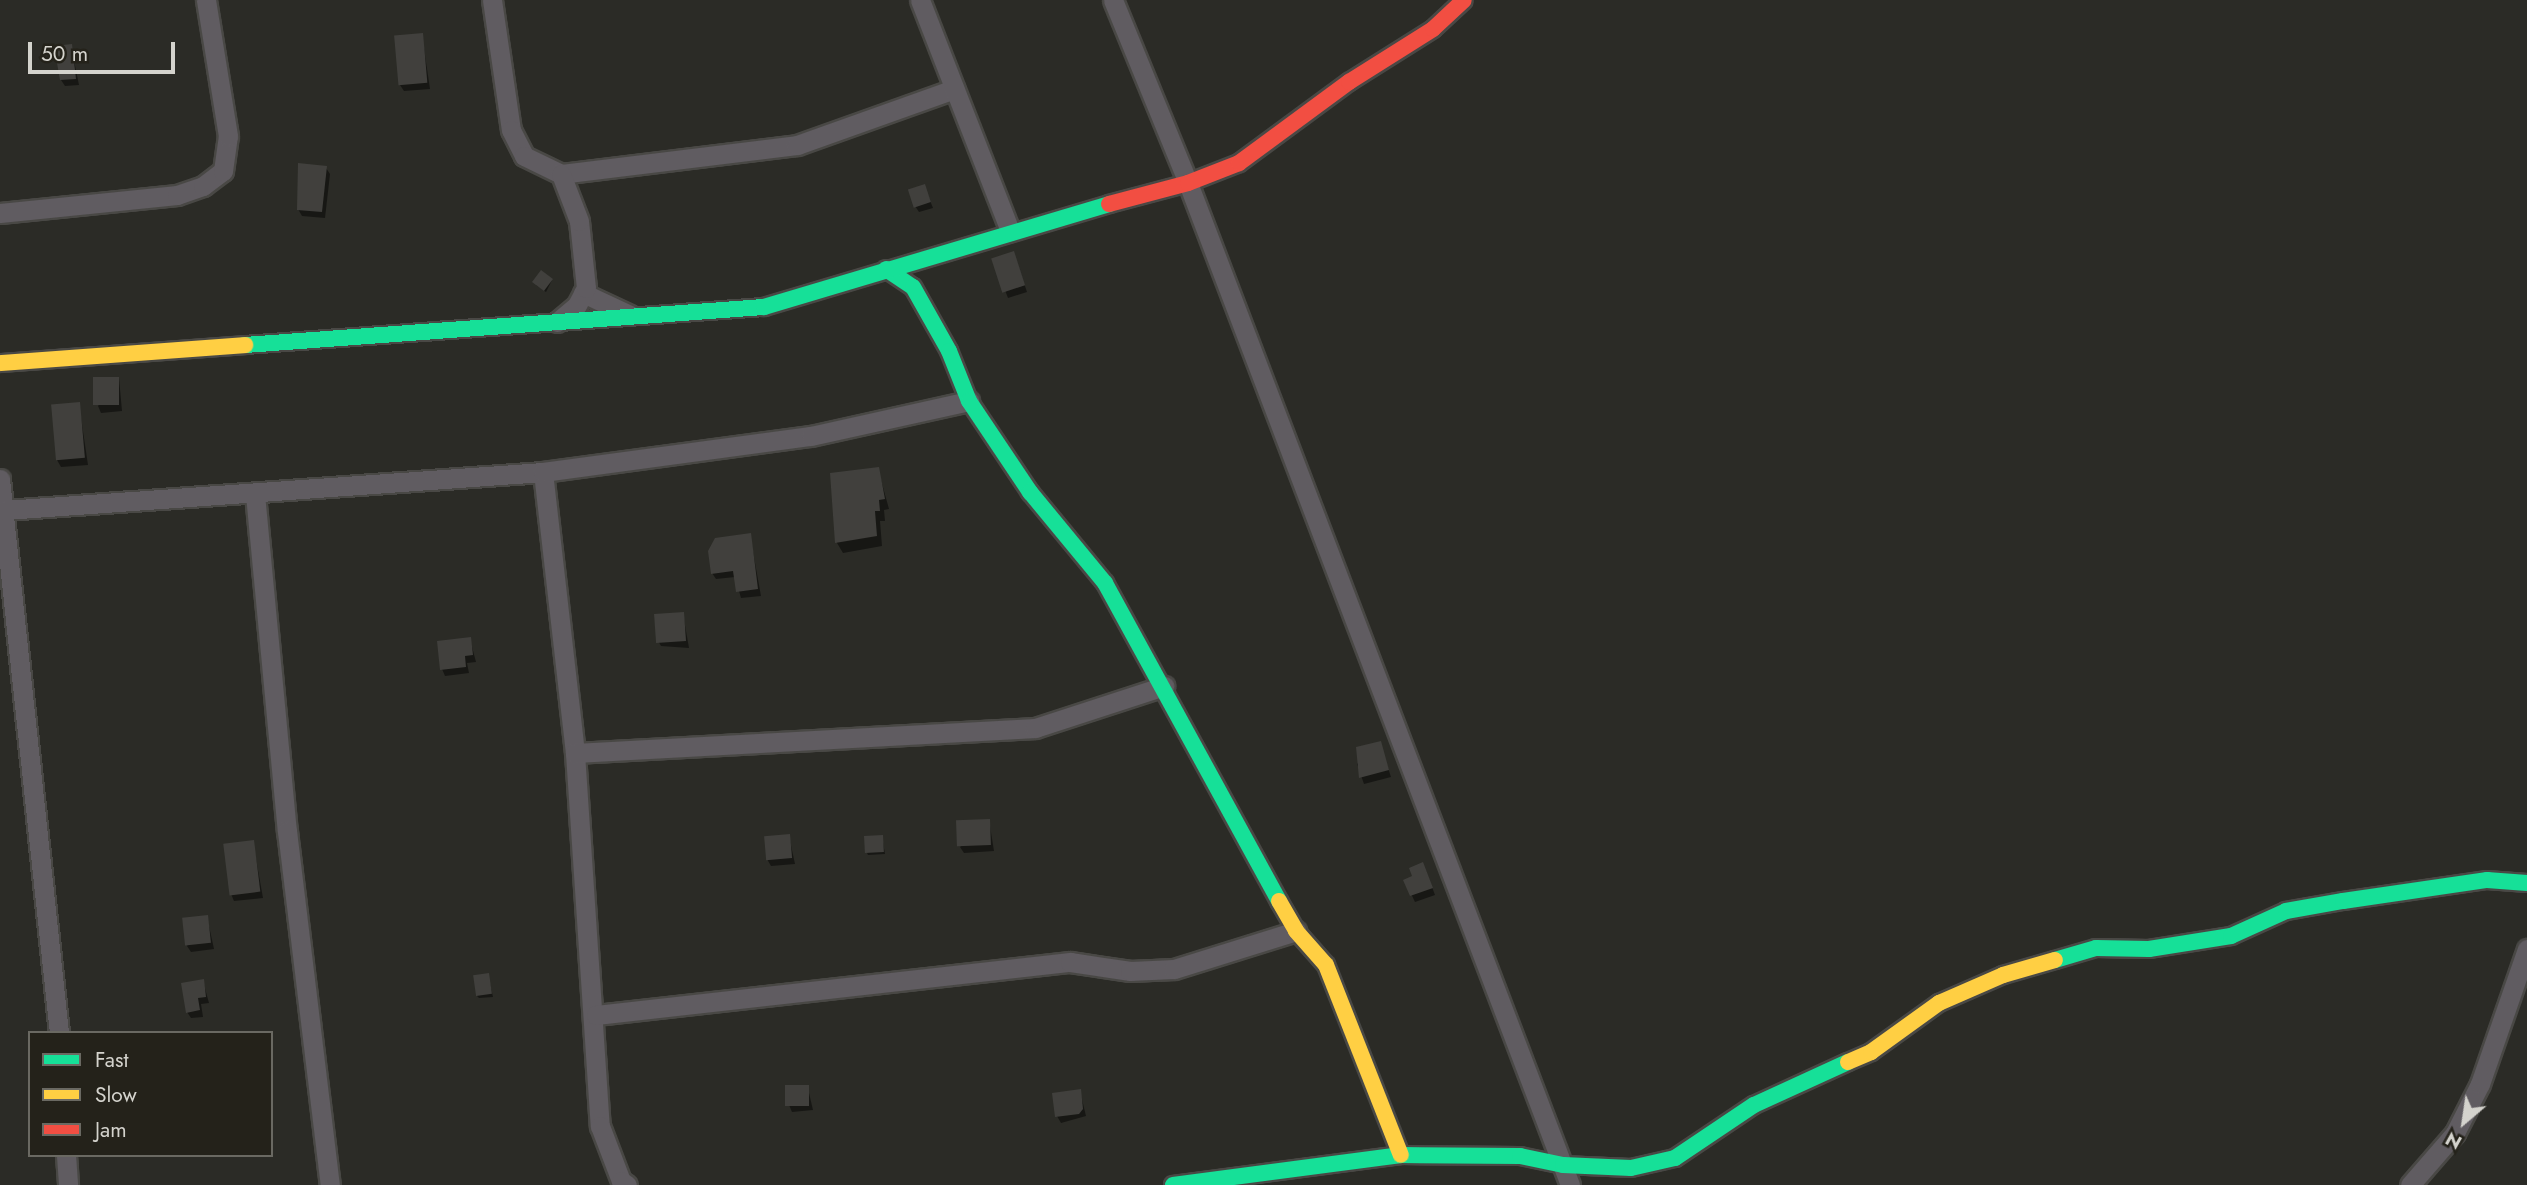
<!DOCTYPE html>
<style>
body{margin:0}
#map{position:relative;width:2527px;height:1185px;overflow:hidden;background:#2b2b26;font-family:Jost,sans-serif}
div>[style]{position:absolute}
.shadow>*{inset:0;background:#0007}
.building>*{inset:0;background:#41403d;transform-origin:0 0}
.roads{filter:drop-shadow(2px 0 #494845) drop-shadow(-2px 0 #494845) drop-shadow(0 2px #494845) drop-shadow(0 -2px #494845)}
.street>*{height:19px;margin:-9.5px;padding:0 9.5px;transform-origin:9.5px;border-radius:9.5px;background:#605c61}
.fast>*{height:16px;margin:-8px;padding:0 8px;transform-origin:8px;border-radius:8px;background:#16e098}
.slow>*{height:16px;margin:-8px;padding:0 8px;transform-origin:8px;border-radius:8px;background:#ffcf43}
.jam>*{height:16px;margin:-8px;padding:0 8px;transform-origin:8px;border-radius:8px;background:#f24e42}
span{translate:-50% -50%;white-space:nowrap;text-align:center;line-height:1.15;-webkit-text-stroke:6px #24221a;paint-order:stroke}
.legend{position:absolute;left:28px;top:1031px;width:245px;height:126px;box-sizing:border-box;background:#24221a;border:2px solid #6a6962;margin:0;padding:9px 12px;list-style:none;font-size:21px;color:#d4d3cd}
.legend li{display:flex;align-items:center;gap:14px;height:35px}
.legend b{width:35px;border:2px solid #6a6962}
.north{position:absolute;left:2429px;top:1087px;width:70px;height:70px;-webkit-text-stroke:5px #24221a;paint-order:stroke;rotate:209deg;font-size:19px;font-weight:700;line-height:28px;text-align:center;color:#d4d3cd}
.north::after{content:'';display:block;margin:auto;width:24px;height:32px;background:#d4d3cd;clip-path:polygon(50% 0,100% 100%,50% 72%,0 100%)}
.scale{position:absolute;left:28px;top:42px;width:147px;height:32px;box-sizing:border-box;border:4px solid #d4d3cd;border-top:0;padding-left:9px;font-size:21px;line-height:24px;white-space:nowrap;color:#d4d3cd;-webkit-text-stroke:5px #24221a;paint-order:stroke}
</style>
<div id="map">
<div class="shadow">
<div style="clip-path:polygon(422px 35px,430px 89px,404px 91px,400px 85px)"></div>
<div style="clip-path:polygon(71px 46px,79px 85px,65px 86px,61px 80px)"></div>
<div style="clip-path:polygon(299px 165px,326px 168px,330px 174px,325px 218px,302px 216px,298px 209px)"></div>
<div style="clip-path:polygon(927px 193px,933px 208px,919px 212px,915px 206px)"></div>
<div style="clip-path:polygon(993px 259px,1016px 259px,1027px 292px,1008px 298px)"></div>
<div style="clip-path:polygon(552px 280px,546px 292px,536px 285px)"></div>
<div style="clip-path:polygon(119px 378px,122px 411px,101px 413px,98px 406px)"></div>
<div style="clip-path:polygon(79px 404px,88px 465px,61px 467px,57px 460px)"></div>
<div style="clip-path:polygon(878px 469px,889px 509px,884px 510px,885px 521px,880px 521px,882px 546px,843px 553px,837px 543px,832px 474px)"></div>
<div style="clip-path:polygon(750px 535px,761px 596px,741px 598px,735px 577px,716px 579px,712px 573px)"></div>
<div style="clip-path:polygon(683px 614px,689px 648px,661px 646px,657px 639px)"></div>
<div style="clip-path:polygon(470px 639px,476px 662px,467px 663px,469px 673px,445px 676px,442px 669px)"></div>
<div style="clip-path:polygon(1380px 743px,1391px 777px,1364px 784px,1357px 764px)"></div>
<div style="clip-path:polygon(989px 820px,994px 851px,964px 853px,960px 847px)"></div>
<div style="clip-path:polygon(789px 836px,795px 864px,771px 866px,767px 859px)"></div>
<div style="clip-path:polygon(882px 837px,885px 854px,868px 855px,867px 853px)"></div>
<div style="clip-path:polygon(253px 842px,263px 898px,234px 901px,231px 894px)"></div>
<div style="clip-path:polygon(1426px 871px,1435px 895px,1415px 902px,1405px 881px)"></div>
<div style="clip-path:polygon(207px 917px,214px 949px,191px 952px,187px 946px)"></div>
<div style="clip-path:polygon(488px 975px,493px 997px,479px 998px,477px 996px)"></div>
<div style="clip-path:polygon(203px 981px,209px 1003px,201px 1004px,203px 1017px,191px 1018px,187px 1012px)"></div>
<div style="clip-path:polygon(1080px 1091px,1086px 1116px,1061px 1123px,1057px 1116px)"></div>
<div style="clip-path:polygon(809px 1093px,813px 1110px,792px 1112px,789px 1105px)"></div>
</div>
<div class="building">
<div style="left:423px;top:33px;width:50px;height:29px;rotate:85deg"></div>
<div style="clip-path:polygon(72px 44px,76px 79px,60px 80px,54px 46px)"></div>
<div style="clip-path:polygon(298px 163px,327px 166px,322px 212px,297px 210px)"></div>
<div style="left:925px;top:184px;width:19px;height:18px;rotate:72deg"></div>
<div style="left:1014px;top:251px;width:36px;height:24px;rotate:72deg"></div>
<div style="left:541px;top:270px;width:15px;height:15px;rotate:37deg"></div>
<div style="left:119px;top:377px;width:28px;height:26px;rotate:90deg"></div>
<div style="left:80px;top:402px;width:56px;height:29px;rotate:85deg"></div>
<div style="clip-path:polygon(879px 467px,885px 499px,879px 500px,880px 511px,875px 511px,877px 536px,835px 543px,830px 473px)"></div>
<div style="clip-path:polygon(751px 533px,758px 589px,736px 592px,733px 571px,711px 574px,708px 551px,715px 538px)"></div>
<div style="left:684px;top:612px;width:29px;height:30px;rotate:86deg"></div>
<div style="clip-path:polygon(471px 637px,473px 655px,465px 656px,466px 667px,440px 670px,437px 641px)"></div>
<div style="clip-path:polygon(1381px 741px,1389px 770px,1359px 778px,1356px 747px)"></div>
<div style="left:990px;top:819px;width:26px;height:34px;rotate:88deg"></div>
<div style="left:790px;top:834px;width:24px;height:26px;rotate:85deg"></div>
<div style="left:883px;top:835px;width:17px;height:19px;rotate:87deg"></div>
<div style="left:254px;top:840px;width:52px;height:31px;rotate:83deg"></div>
<div style="clip-path:polygon(1423px 862px,1433px 888px,1410px 896px,1403px 880px,1412px 876px,1409px 868px)"></div>
<div style="left:208px;top:915px;width:28px;height:26px;rotate:84deg"></div>
<div style="left:489px;top:973px;width:21px;height:16px;rotate:82deg"></div>
<div style="clip-path:polygon(204px 979px,206px 997px,198px 998px,200px 1010px,186px 1013px,181px 983px)"></div>
<div style="left:785px;top:1085px;width:24px;height:21px"></div>
<div style="clip-path:polygon(1081px 1089px,1083px 1109px,1079px 1114px,1055px 1117px,1052px 1093px)"></div>
</div>
<div class="roads">
<div class="street">
<div style="left:492px;top:0;width:131px;rotate:81.7deg"></div>
<div style="left:511px;top:130px;width:29px;rotate:63deg"></div>
<div style="left:524px;top:156px;width:41px;rotate:25.9deg"></div>
<div style="left:561px;top:174px;width:238px;rotate:-7deg"></div>
<div style="left:797px;top:145px;width:167px;rotate:-19.6deg"></div>
<div style="left:920px;top:0;width:248px;rotate:68.7deg"></div>
<div style="left:1113px;top:0;width:198px;rotate:67.7deg"></div>
<div style="left:1188px;top:183px;width:1072px;rotate:69.13deg"></div>
<div style="left:0;top:213px;width:178px;rotate:-5.8deg"></div>
<div style="left:177px;top:195px;width:28px;rotate:-19deg"></div>
<div style="left:203px;top:186px;width:25px;rotate:-37deg"></div>
<div style="left:223px;top:171px;width:35px;rotate:-82deg"></div>
<div style="left:228px;top:136px;width:138px;rotate:-99.2deg"></div>
<div style="left:583px;top:293px;width:52px;rotate:25.1deg"></div>
<div style="left:557px;top:322px;width:26px;rotate:-40deg"></div>
<div style="left:577px;top:305px;width:19px;rotate:-62deg"></div>
<div style="left:586px;top:288px;width:67px;rotate:-96deg"></div>
<div style="left:579px;top:221px;width:50px;rotate:-111deg"></div>
<div style="left:543px;top:472px;width:283px;rotate:83.5deg"></div>
<div style="left:575px;top:753px;width:374px;rotate:86.2deg"></div>
<div style="left:600px;top:1126px;width:59px;rotate:69.1deg"></div>
<div style="left:621px;top:1181px;width:7px;rotate:34deg"></div>
<div style="left:0;top:479px;width:557px;rotate:83.92deg"></div>
<div style="left:255px;top:494px;width:339px;rotate:84.6deg"></div>
<div style="left:287px;top:831px;width:357px;rotate:83.1deg"></div>
<div style="left:5px;top:510px;width:539px;rotate:-4.04deg"></div>
<div style="left:543px;top:472px;width:270px;rotate:-7.7deg"></div>
<div style="left:811px;top:436px;width:162px;rotate:-12.5deg"></div>
<div style="left:575px;top:753px;width:461px;rotate:-3.1deg"></div>
<div style="left:1035px;top:728px;width:136px;rotate:-18deg"></div>
<div style="left:596px;top:1015px;width:477px;rotate:-6.4deg"></div>
<div style="left:1070px;top:962px;width:61px;rotate:8.5deg"></div>
<div style="left:1130px;top:971px;width:44px;rotate:-2.6deg"></div>
<div style="left:1174px;top:969px;width:128px;rotate:-17.3deg"></div>
<div style="left:66px;top:1155px;width:30px;rotate:86deg"></div>
<div style="left:2410px;top:1185px;width:69px;rotate:-49.1deg"></div>
<div style="left:2455px;top:1133px;width:55px;rotate:-63deg"></div>
<div style="left:2480px;top:1084px;width:143px;rotate:-70.8deg"></div>
</div>
<div class="fast">
<div style="left:886px;top:269px;width:32px;rotate:34deg"></div>
<div style="left:913px;top:287px;width:73px;rotate:60.6deg"></div>
<div style="left:949px;top:351px;width:54px;rotate:68.2deg"></div>
<div style="left:969px;top:401px;width:110px;rotate:56.2deg"></div>
<div style="left:1030px;top:492px;width:118px;rotate:50.5deg"></div>
<div style="left:1105px;top:583px;width:362px;rotate:61.3deg"></div>
<div style="left:245px;top:345px;width:520px;rotate:-4.19deg"></div>
<div style="left:764px;top:307px;width:360px;rotate:-16.6deg"></div>
<div style="left:2055px;top:960px;width:43px;rotate:-16.3deg"></div>
<div style="left:2096px;top:948px;width:53px;rotate:1.1deg"></div>
<div style="left:2149px;top:949px;width:83px;rotate:-9deg"></div>
<div style="left:2231px;top:936px;width:60px;rotate:-24.4deg"></div>
<div style="left:2286px;top:911px;width:58px;rotate:-10deg"></div>
<div style="left:2343px;top:901px;width:146px;rotate:-8.3deg"></div>
<div style="left:2487px;top:880px;width:40px;rotate:4.3deg"></div>
<div style="left:1173px;top:1185px;width:230px;rotate:-7.5deg"></div>
<div style="left:1401px;top:1155px;width:119px;rotate:0.5deg"></div>
<div style="left:1520px;top:1156px;width:44px;rotate:11.8deg"></div>
<div style="left:1563px;top:1165px;width:68px;rotate:2.5deg"></div>
<div style="left:1631px;top:1168px;width:45px;rotate:-12.8deg"></div>
<div style="left:1675px;top:1158px;width:95px;rotate:-33.9deg"></div>
<div style="left:1754px;top:1105px;width:103px;rotate:-24.6deg"></div>
</div>
<div class="slow">
<div style="left:0;top:363px;width:246px;rotate:-4.2deg"></div>
<div style="left:1279px;top:901px;width:34px;rotate:60deg"></div>
<div style="left:1296px;top:931px;width:45px;rotate:48.6deg"></div>
<div style="left:1326px;top:965px;width:204px;rotate:68.5deg"></div>
<div style="left:1848px;top:1062px;width:25px;rotate:-23deg"></div>
<div style="left:1871px;top:1052px;width:84px;rotate:-35.8deg"></div>
<div style="left:1939px;top:1003px;width:70px;rotate:-23.6deg"></div>
<div style="left:2003px;top:975px;width:54px;rotate:-16.1deg"></div>
</div>
<div class="jam">
<div style="left:1109px;top:204px;width:82px;rotate:-14.9deg"></div>
<div style="left:1188px;top:183px;width:55px;rotate:-21.4deg"></div>
<div style="left:1239px;top:163px;width:137px;rotate:-36.4deg"></div>
<div style="left:1349px;top:82px;width:99px;rotate:-32.2deg"></div>
<div style="left:1433px;top:29px;width:42px;rotate:-43.1deg"></div>
</div>
</div>
<ul class="legend">
<li><b style="height:9px;background:#16e098"></b>Fast</li>
<li><b style="height:9px;background:#ffcf43"></b>Slow</li>
<li><b style="height:9px;background:#f24e42"></b>Jam</li>
</ul>
<div class="north">N</div>
<div class="scale">50 m</div>
</div>
